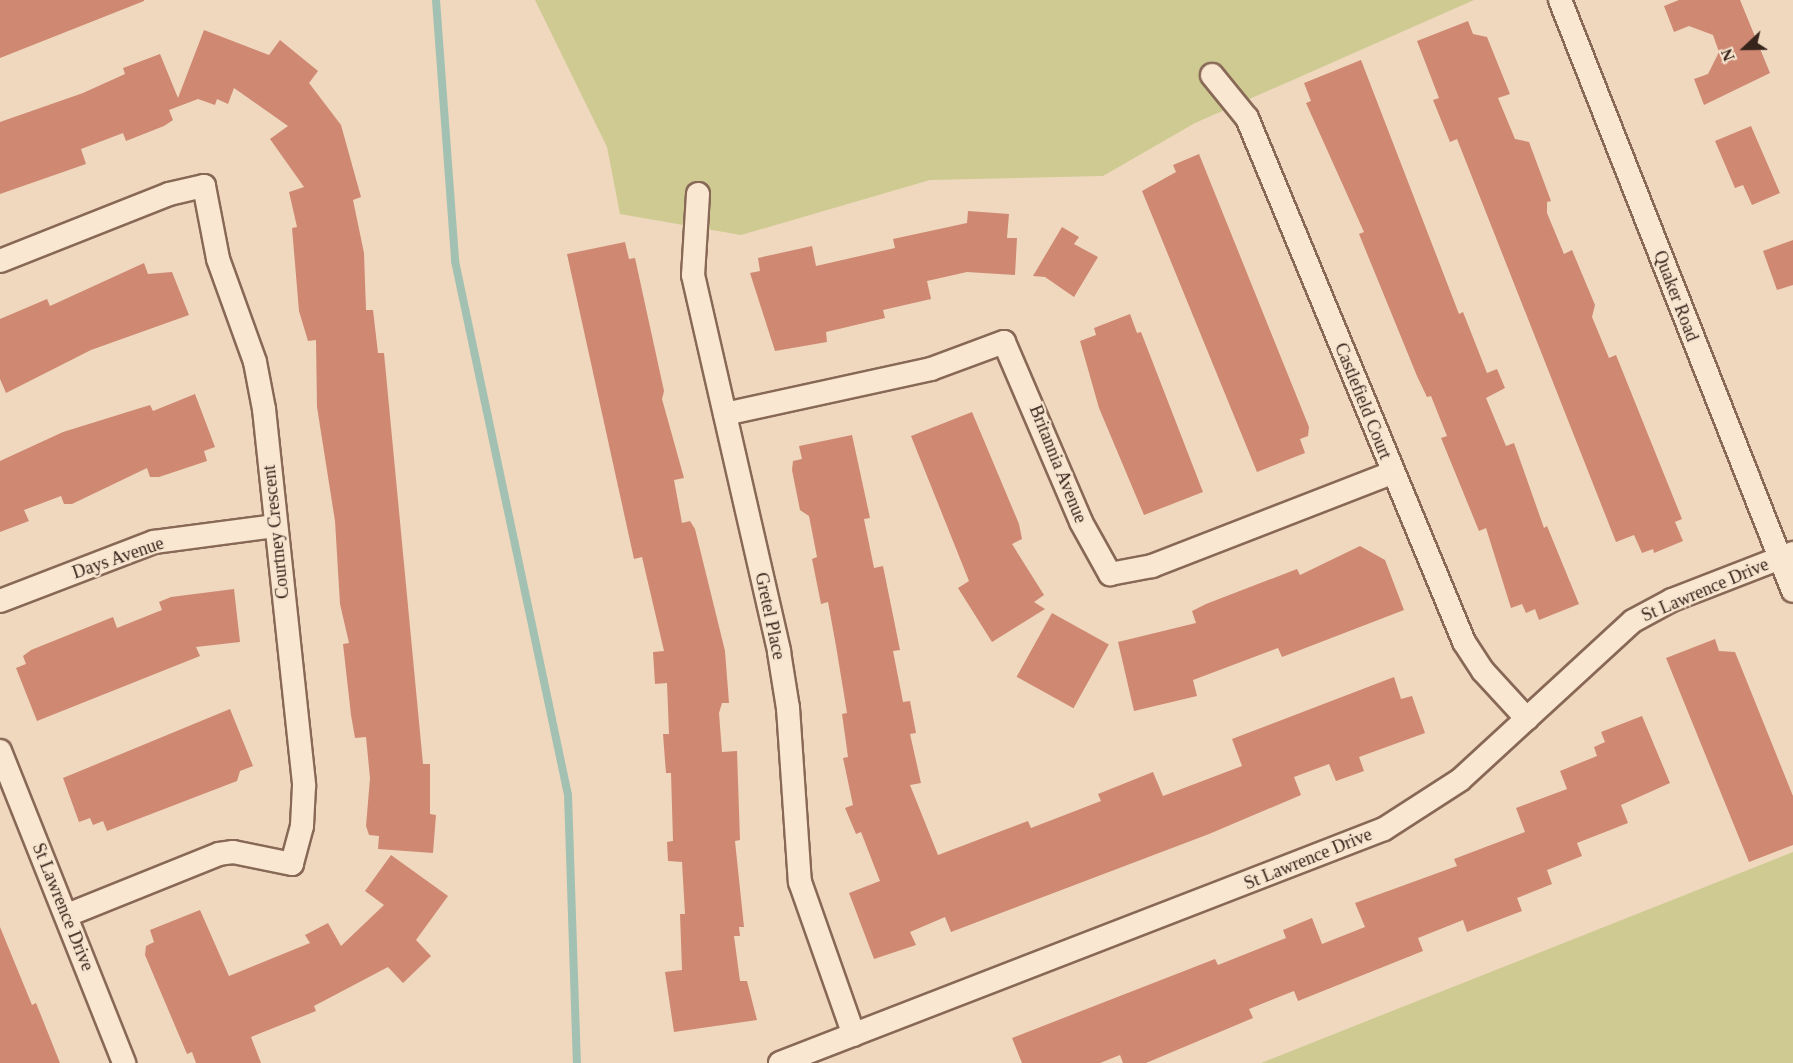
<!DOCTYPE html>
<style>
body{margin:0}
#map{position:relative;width:1793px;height:1063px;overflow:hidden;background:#efd8be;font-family:"Times New Roman",serif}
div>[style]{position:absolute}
.green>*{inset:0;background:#ceca92}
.stream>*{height:8px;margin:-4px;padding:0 4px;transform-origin:4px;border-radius:4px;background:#a2c1b2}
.building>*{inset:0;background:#cf8872;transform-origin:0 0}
.roads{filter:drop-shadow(2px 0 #886856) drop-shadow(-2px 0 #886856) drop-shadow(0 2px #886856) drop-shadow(0 -2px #886856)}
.street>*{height:22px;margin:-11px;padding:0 11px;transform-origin:11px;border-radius:11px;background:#fae7d2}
span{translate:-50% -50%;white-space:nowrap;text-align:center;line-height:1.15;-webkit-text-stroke:4.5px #f7e4ce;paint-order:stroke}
.street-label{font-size:18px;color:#37241b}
.north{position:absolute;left:1715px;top:18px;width:60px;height:60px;-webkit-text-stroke:4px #f7e4ce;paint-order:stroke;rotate:248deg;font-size:16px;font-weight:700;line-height:24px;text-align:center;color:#37241b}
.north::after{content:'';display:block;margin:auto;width:21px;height:27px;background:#37241b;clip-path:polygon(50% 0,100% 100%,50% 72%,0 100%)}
</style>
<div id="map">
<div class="green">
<div style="clip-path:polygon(535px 0,1474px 0,1195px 123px,1103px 176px,930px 180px,741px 235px,620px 214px,607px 147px)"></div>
<div style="clip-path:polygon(1793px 852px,1793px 1063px,1261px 1063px)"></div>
</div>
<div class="stream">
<div style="left:436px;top:0;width:262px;rotate:85.8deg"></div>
<div style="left:455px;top:261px;width:546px;rotate:78.05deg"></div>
<div style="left:568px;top:795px;width:268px;rotate:88.1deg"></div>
</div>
<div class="building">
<div style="clip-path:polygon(0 0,144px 0,144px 1px,0 58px)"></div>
<div style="clip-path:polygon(1679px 0,1740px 0,1770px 73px,1704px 105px,1694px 79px,1708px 74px,1719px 52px,1713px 35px,1689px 26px,1674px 32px,1664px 6px)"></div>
<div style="clip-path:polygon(1468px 21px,1473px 34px,1487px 37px,1510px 94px,1498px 98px,1515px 139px,1529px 142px,1551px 201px,1547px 202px,1547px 213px,1564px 254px,1572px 250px,1595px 305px,1592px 317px,1609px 358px,1616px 355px,1682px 519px,1675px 522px,1683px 541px,1654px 553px,1653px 549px,1642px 553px,1634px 535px,1616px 542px,1457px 139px,1450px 142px,1433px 100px,1439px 98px,1417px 41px)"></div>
<div style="clip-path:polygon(204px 30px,269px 55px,280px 40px,318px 71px,309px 83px,341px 125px,361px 197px,353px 200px,364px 253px,366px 310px,373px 310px,378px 353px,384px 353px,423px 764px,430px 764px,430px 814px,436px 815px,433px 853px,378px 849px,379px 836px,369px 835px,366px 826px,370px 778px,366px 737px,355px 738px,351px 715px,343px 644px,349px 643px,340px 604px,335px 521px,317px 407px,316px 340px,308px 341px,299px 311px,292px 228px,297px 227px,289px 192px,304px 187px,270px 139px,288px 126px,234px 88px,228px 104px,217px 99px,215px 105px,198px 99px,169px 110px,173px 120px,164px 126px,126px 141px,123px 133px,81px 149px,86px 164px,0 194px,0 122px,83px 93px,125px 74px,123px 68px,160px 54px,178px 98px)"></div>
<div style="clip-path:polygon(1361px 60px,1459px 314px,1463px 312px,1487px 373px,1497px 369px,1505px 388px,1486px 398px,1506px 446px,1514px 443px,1544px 528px,1547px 526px,1579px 604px,1539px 620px,1535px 609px,1526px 613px,1522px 604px,1511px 608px,1486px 528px,1479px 531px,1441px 438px,1447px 436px,1431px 396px,1427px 397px,1417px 376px,1359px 234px,1364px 232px,1306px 103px,1311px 101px,1304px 83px)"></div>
<div style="clip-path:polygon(1751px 126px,1780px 193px,1752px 205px,1743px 185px,1735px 188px,1715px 141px)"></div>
<div style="clip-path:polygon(1199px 154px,1309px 427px,1308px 436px,1300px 439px,1305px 453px,1257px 472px,1142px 191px,1176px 172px,1173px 165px)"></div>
<div style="clip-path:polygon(968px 211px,1009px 214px,1007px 238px,1017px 238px,1015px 275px,967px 272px,927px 281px,931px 299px,883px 310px,885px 318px,826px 332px,827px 342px,775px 351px,750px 273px,760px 271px,758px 258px,812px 246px,816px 266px,895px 248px,893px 239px,967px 223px)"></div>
<div style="clip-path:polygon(1062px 227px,1079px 237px,1074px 244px,1098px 257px,1074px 297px,1045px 277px,1033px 276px)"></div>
<div style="clip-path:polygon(1793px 240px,1793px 285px,1777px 290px,1763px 251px)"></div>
<div style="clip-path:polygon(625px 242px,629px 259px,635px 258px,664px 391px,662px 399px,684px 478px,674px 480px,682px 523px,690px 521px,695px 529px,725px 651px,729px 703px,722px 703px,719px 713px,722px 752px,737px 751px,740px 840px,735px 841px,744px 927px,739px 927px,740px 936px,734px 936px,740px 981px,747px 981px,757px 1020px,674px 1032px,665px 972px,682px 970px,680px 914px,685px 914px,682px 862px,668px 861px,667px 842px,673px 841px,671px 773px,666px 773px,663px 734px,669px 734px,667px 683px,655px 684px,653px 652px,664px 651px,642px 557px,634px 559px,567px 254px)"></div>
<div style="clip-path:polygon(144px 263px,148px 274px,172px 272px,189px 315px,91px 350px,6px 393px,0 379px,0 319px,47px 299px,50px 306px)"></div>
<div style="clip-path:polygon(1130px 314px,1137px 333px,1141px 332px,1203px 492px,1144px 515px,1099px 408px,1080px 341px,1096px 335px,1094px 328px)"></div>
<div style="clip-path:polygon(195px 394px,215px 447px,204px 451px,207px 461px,159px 477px,150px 477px,147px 468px,72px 504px,64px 504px,61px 496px,24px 510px,29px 521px,0 532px,0 461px,63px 432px,150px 405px,153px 411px)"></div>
<div style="clip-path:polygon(972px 412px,1019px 524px,1022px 539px,1012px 544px,1044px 595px,1034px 602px,1045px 609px,992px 642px,958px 588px,969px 581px,911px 436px)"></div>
<div style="clip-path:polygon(852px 435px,870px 518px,864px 519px,874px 568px,883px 566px,900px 650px,893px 651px,903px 702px,910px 701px,916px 733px,910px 734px,921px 783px,910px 785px,938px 855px,1028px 821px,1031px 828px,1101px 801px,1098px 794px,1153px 772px,1163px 796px,1242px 766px,1232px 739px,1394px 677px,1401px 699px,1412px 696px,1425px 733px,1359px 757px,1364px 771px,1336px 781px,1329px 764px,1294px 777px,1301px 795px,1209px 834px,951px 932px,945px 917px,910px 932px,916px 945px,874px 959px,849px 893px,880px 881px,861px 832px,856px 834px,845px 808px,853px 805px,843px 758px,848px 757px,842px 714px,847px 713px,836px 646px,828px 602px,821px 604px,812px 559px,817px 557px,809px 516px,800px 510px,792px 470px,793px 461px,802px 459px,799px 446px)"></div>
<div style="clip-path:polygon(1360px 546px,1385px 560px,1404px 610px,1282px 657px,1278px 648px,1193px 680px,1197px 696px,1134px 711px,1118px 642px,1196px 623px,1192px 611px,1206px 604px,1297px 569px,1300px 575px)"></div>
<div style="clip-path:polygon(234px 589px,240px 642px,196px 647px,200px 656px,37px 721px,16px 668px,26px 664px,23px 656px,31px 650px,113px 617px,117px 628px,162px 610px,159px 602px,171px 597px)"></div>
<div style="left:1052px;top:613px;width:65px;height:73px;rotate:29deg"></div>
<div style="clip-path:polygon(1715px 639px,1719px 651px,1735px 652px,1793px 796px,1793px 845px,1749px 862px,1666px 658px)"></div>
<div style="clip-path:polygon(230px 709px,253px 766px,240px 771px,237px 781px,107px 831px,103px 821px,93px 825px,90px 818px,79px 822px,63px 778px)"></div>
<div style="clip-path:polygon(1642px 716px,1670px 783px,1621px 805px,1628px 823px,1577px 843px,1582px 856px,1547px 870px,1552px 884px,1517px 898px,1522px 911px,1467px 932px,1463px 920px,1418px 938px,1423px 951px,1298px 1001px,1294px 991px,1249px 1009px,1253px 1018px,1146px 1063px,1123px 1063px,1120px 1055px,1100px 1063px,1022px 1063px,1012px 1038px,1215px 959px,1218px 965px,1286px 938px,1283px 930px,1312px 918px,1322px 944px,1365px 927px,1355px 903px,1457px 866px,1454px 859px,1525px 832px,1516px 808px,1567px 789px,1560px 771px,1597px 756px,1594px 747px,1605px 742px,1601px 732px)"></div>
<div style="clip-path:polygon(391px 855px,448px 896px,416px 940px,431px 956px,403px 983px,388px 967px,314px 1006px,316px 1011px,251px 1037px,261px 1063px,196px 1063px,192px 1052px,187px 1054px,145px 955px,146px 946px,154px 942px,150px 930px,200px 910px,229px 976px,310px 943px,305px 935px,328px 923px,341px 946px,384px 905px,365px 891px)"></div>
<div style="clip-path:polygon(0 927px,32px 1005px,36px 1003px,60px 1063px,0 1063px)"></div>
</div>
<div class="roads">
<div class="street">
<div style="left:1560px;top:0;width:635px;rotate:68.48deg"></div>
<div style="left:1212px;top:75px;width:55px;rotate:50.9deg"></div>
<div style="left:1247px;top:118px;width:567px;rotate:67.5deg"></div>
<div style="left:1464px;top:642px;width:35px;rotate:57deg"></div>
<div style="left:1483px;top:671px;width:65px;rotate:47.5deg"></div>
<div style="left:698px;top:194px;width:81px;rotate:93.5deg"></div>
<div style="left:693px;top:275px;width:387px;rotate:77.1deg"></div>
<div style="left:779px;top:652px;width:57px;rotate:80.9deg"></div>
<div style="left:788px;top:708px;width:174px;rotate:86.1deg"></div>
<div style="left:800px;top:882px;width:162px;rotate:70.6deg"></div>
<div style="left:0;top:261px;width:182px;rotate:-21.6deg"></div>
<div style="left:169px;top:194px;width:36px;rotate:-13deg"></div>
<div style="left:204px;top:186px;width:74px;rotate:79.1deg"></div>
<div style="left:218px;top:259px;width:109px;rotate:70.2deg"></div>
<div style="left:255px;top:362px;width:48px;rotate:79.2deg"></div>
<div style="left:264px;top:409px;width:379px;rotate:83.9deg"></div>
<div style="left:304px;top:786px;width:40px;rotate:92.9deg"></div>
<div style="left:302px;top:826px;width:39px;rotate:105deg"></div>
<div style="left:292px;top:864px;width:60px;rotate:-168.5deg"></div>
<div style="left:233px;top:852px;width:14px;rotate:172deg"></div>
<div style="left:219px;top:854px;width:164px;rotate:158.1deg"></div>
<div style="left:725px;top:414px;width:211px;rotate:-12.3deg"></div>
<div style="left:931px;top:369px;width:78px;rotate:-20.3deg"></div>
<div style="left:1004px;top:342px;width:196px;rotate:66.8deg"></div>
<div style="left:1081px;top:522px;width:60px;rotate:60.9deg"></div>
<div style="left:1110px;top:574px;width:43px;rotate:-10.8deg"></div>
<div style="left:1152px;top:566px;width:257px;rotate:-21.2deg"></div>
<div style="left:0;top:601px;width:165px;rotate:-21deg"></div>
<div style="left:154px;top:542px;width:123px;rotate:-7.5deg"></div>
<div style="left:0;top:751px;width:336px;rotate:68.3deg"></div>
<div style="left:780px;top:1063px;width:648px;rotate:-21.18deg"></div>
<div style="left:1384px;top:829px;width:90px;rotate:-32.8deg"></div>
<div style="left:1460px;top:780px;width:235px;rotate:-42.6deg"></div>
<div style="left:1633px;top:621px;width:44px;rotate:-28.3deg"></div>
<div style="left:1672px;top:600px;width:130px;rotate:-21.2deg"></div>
</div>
</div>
<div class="street-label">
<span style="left:1676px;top:296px;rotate:69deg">Quaker Road</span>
<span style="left:1363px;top:401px;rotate:68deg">Castlefield Court</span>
<span style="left:1058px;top:464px;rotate:68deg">Britannia Avenue</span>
<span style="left:276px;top:532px;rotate:-96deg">Courtney Crescent</span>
<span style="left:118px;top:558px;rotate:-19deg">Days Avenue</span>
<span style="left:1705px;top:590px;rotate:-23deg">St Lawrence Drive</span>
<span style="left:770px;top:616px;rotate:78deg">Gretel Place</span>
<span style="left:1308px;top:859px;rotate:-22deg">St Lawrence Drive</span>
<span style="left:63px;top:907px;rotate:68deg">St Lawrence Drive</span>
</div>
<div class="north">N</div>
</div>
